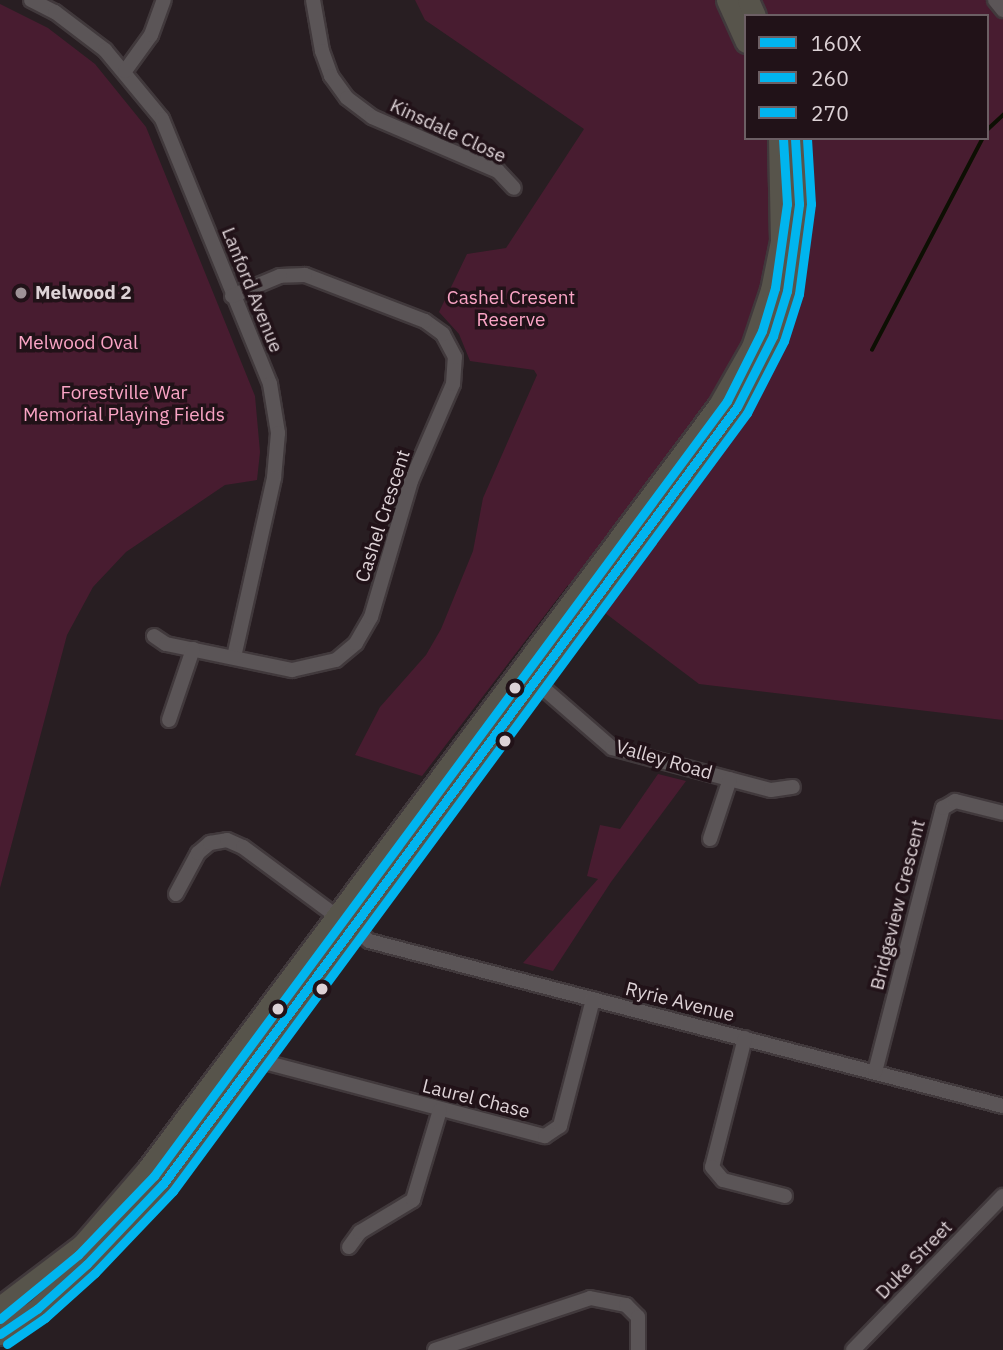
<!DOCTYPE html>
<style>
body{margin:0}
#map{position:relative;width:1003px;height:1350px;overflow:hidden;background:#281e22;font-family:"IBM Plex Sans",sans-serif}
div>[style]{position:absolute}
.green>*{inset:0;background:#481c30}
.stream>*{height:3.5px;margin:-1.75px;padding:0 1.75px;transform-origin:1.75px;border-radius:1.75px;background:#0d0f03}
.roads{filter:drop-shadow(2px 0 #41393c) drop-shadow(-2px 0 #41393c) drop-shadow(0 2px #41393c) drop-shadow(0 -2px #41393c)}
.minor>*{height:14px;margin:-7px;padding:0 7px;transform-origin:7px;border-radius:7px;background:#5b5557}
.highway>*{height:21px;margin:-10.5px;padding:0 10.5px;transform-origin:10.5px;border-radius:10.5px;background:#57544b}
.bus-1>*{height:9px;margin:-4.5px;padding:0 4.5px;transform-origin:4.5px;border-radius:4.5px;background:#00b5ef}
.bus-2>*{height:9px;margin:-4.5px;padding:0 4.5px;transform-origin:4.5px;border-radius:4.5px;background:#00b5ef}
.bus-3>*{height:9px;margin:-4.5px;padding:0 4.5px;transform-origin:4.5px;border-radius:4.5px;background:#00b5ef}
.dots>*{width:19px;height:19px;translate:-50% -50%;box-sizing:border-box;border:4px solid #211218;border-radius:50%}
span{translate:-50% -50%;white-space:nowrap;text-align:center;line-height:1.15;-webkit-text-stroke:7px #211218;paint-order:stroke}
.street-label{font-size:19px;color:#ddd2d6}
.poi-label{font-size:19px;color:#ddd2d6;font-weight:700}
.left{translate:0 -50%;text-align:left}
.park-label{font-size:19px;color:#faa4c5}
.legend{position:absolute;left:744px;top:14px;width:245px;height:126px;box-sizing:border-box;background:#211218;border:2px solid #6c5f64;margin:0;padding:9px 12px;list-style:none;font-size:21px;color:#ddd2d6}
.legend li{display:flex;align-items:center;gap:14px;height:35px}
.legend b{width:35px;border:2px solid #6c5f64}
</style>
<div id="map">
<div class="green">
<div style="clip-path:polygon(evenodd,415px 0,1003px 0,1003px 720px,699px 684px,568px 585px,422px 776px,355px 755px,380px 707px,426px 655px,441px 629px,473px 551px,483px 498px,537px 375px,534px 370px,470px 361px,459px 334px,439px 312px,467px 254px,506px 248px,584px 129px,425px 20px,415px 0,746px 16px,987px 16px,987px 138px,746px 138px,746px 16px)"></div>
<div style="clip-path:polygon(0 4px,48px 28px,95px 64px,146px 127px,255px 396px,260px 452px,257px 480px,225px 485px,126px 552px,93px 587px,67px 635px,0 888px)"></div>
<div style="clip-path:polygon(658px 774px,686px 781px,611px 882px,553px 971px,523px 963px,598px 879px,587px 876px,600px 825px,620px 829px)"></div>
</div>
<div class="stream">
<div style="left:987px;top:130px;width:22px;rotate:-43deg"></div>
<div style="left:872px;top:350px;width:239px;rotate:-62.4deg"></div>
</div>
<div class="roads">
<div class="minor">
<div style="left:31px;top:0;width:27px;rotate:27deg"></div>
<div style="left:55px;top:12px;width:63px;rotate:37.2deg"></div>
<div style="left:105px;top:50px;width:89px;rotate:50.4deg"></div>
<div style="left:162px;top:119px;width:286px;rotate:67.8deg"></div>
<div style="left:270px;top:384px;width:50px;rotate:80.7deg"></div>
<div style="left:278px;top:433px;width:45px;rotate:95.1deg"></div>
<div style="left:274px;top:478px;width:183px;rotate:102.6deg"></div>
<div style="left:313px;top:0;width:52px;rotate:80deg"></div>
<div style="left:322px;top:51px;width:27px;rotate:70deg"></div>
<div style="left:331px;top:76px;width:27px;rotate:54deg"></div>
<div style="left:347px;top:98px;width:31px;rotate:37deg"></div>
<div style="left:372px;top:117px;width:137px;rotate:23.2deg"></div>
<div style="left:498px;top:171px;width:23px;rotate:47deg"></div>
<div style="left:995px;top:0;width:13px;rotate:51deg"></div>
<div style="left:125px;top:71px;width:44px;rotate:-54.2deg"></div>
<div style="left:151px;top:35px;width:37px;rotate:-70deg"></div>
<div style="left:154px;top:636px;width:14px;rotate:34deg"></div>
<div style="left:166px;top:644px;width:129px;rotate:11.7deg"></div>
<div style="left:292px;top:670px;width:45px;rotate:-12.8deg"></div>
<div style="left:336px;top:660px;width:26px;rotate:-40deg"></div>
<div style="left:356px;top:643px;width:30px;rotate:-60deg"></div>
<div style="left:371px;top:617px;width:142px;rotate:-73.6deg"></div>
<div style="left:411px;top:481px;width:106px;rotate:-66.6deg"></div>
<div style="left:453px;top:384px;width:27px;rotate:-86deg"></div>
<div style="left:455px;top:357px;width:26px;rotate:-118deg"></div>
<div style="left:443px;top:334px;width:22px;rotate:-144deg"></div>
<div style="left:425px;top:321px;width:129px;rotate:-159deg"></div>
<div style="left:305px;top:275px;width:25px;rotate:178deg"></div>
<div style="left:280px;top:276px;width:52px;rotate:157.4deg"></div>
<div style="left:535px;top:681px;width:102px;rotate:41deg"></div>
<div style="left:612px;top:748px;width:164px;rotate:14.8deg"></div>
<div style="left:771px;top:790px;width:22px;rotate:-8deg"></div>
<div style="left:169px;top:720px;width:75px;rotate:-71.3deg"></div>
<div style="left:710px;top:839px;width:63px;rotate:-71.6deg"></div>
<div style="left:176px;top:894px;width:47px;rotate:-61.8deg"></div>
<div style="left:198px;top:853px;width:16px;rotate:-40deg"></div>
<div style="left:210px;top:843px;width:17px;rotate:-10deg"></div>
<div style="left:227px;top:840px;width:17px;rotate:24deg"></div>
<div style="left:243px;top:847px;width:114px;rotate:36.5deg"></div>
<div style="left:352px;top:927px;width:22px;rotate:39deg"></div>
<div style="left:369px;top:941px;width:655px;rotate:14.59deg"></div>
<div style="left:745px;top:1038px;width:133px;rotate:104.3deg"></div>
<div style="left:712px;top:1167px;width:17px;rotate:50deg"></div>
<div style="left:723px;top:1180px;width:64px;rotate:14.5deg"></div>
<div style="left:253px;top:1059px;width:302px;rotate:14.8deg"></div>
<div style="left:545px;top:1136px;width:18px;rotate:-34deg"></div>
<div style="left:560px;top:1126px;width:131px;rotate:-75.4deg"></div>
<div style="left:875px;top:1072px;width:273px;rotate:-75.6deg"></div>
<div style="left:943px;top:808px;width:14px;rotate:-30deg"></div>
<div style="left:955px;top:801px;width:49px;rotate:14deg"></div>
<div style="left:349px;top:1247px;width:19px;rotate:-54deg"></div>
<div style="left:360px;top:1232px;width:62px;rotate:-31.1deg"></div>
<div style="left:413px;top:1200px;width:94px;rotate:-73.3deg"></div>
<div style="left:435px;top:1350px;width:163px;rotate:-18.5deg"></div>
<div style="left:590px;top:1298px;width:37px;rotate:11deg"></div>
<div style="left:626px;top:1305px;width:17px;rotate:45deg"></div>
<div style="left:638px;top:1317px;width:33px;rotate:90deg"></div>
<div style="left:853px;top:1350px;width:215px;rotate:-45.8deg"></div>
</div>
<div class="highway">
<div style="left:727px;top:0;width:46px;rotate:65.7deg"></div>
<div style="left:748px;top:0;width:17px;rotate:66deg"></div>
<div style="left:0;top:1307px;width:103px;rotate:-37.1deg"></div>
<div style="left:82px;top:1245px;width:99px;rotate:-49.1deg"></div>
<div style="left:147px;top:1170px;width:955px;rotate:-53.21deg"></div>
<div style="left:719px;top:405px;width:67px;rotate:-60.4deg"></div>
<div style="left:752px;top:347px;width:60px;rotate:-71.6deg"></div>
<div style="left:771px;top:290px;width:50px;rotate:-78.5deg"></div>
<div style="left:781px;top:241px;width:103px;rotate:-91.1deg"></div>
<div style="left:0;top:1334px;width:45px;rotate:-34deg"></div>
<div style="left:37px;top:1309px;width:67px;rotate:-42deg"></div>
<div style="left:87px;top:1264px;width:110px;rotate:-46.5deg"></div>
<div style="left:163px;top:1184px;width:966px;rotate:-53.55deg"></div>
<div style="left:737px;top:407px;width:80px;rotate:-63.1deg"></div>
<div style="left:773px;top:336px;width:47px;rotate:-72.7deg"></div>
<div style="left:787px;top:291px;width:88px;rotate:-82.1deg"></div>
<div style="left:799px;top:204px;width:66px;rotate:-93.5deg"></div>
</div>
</div>
<div class="bus-1">
<div style="left:0;top:1334px;width:45px;rotate:-34deg"></div>
<div style="left:37px;top:1309px;width:67px;rotate:-42deg"></div>
<div style="left:87px;top:1264px;width:110px;rotate:-46.5deg"></div>
<div style="left:163px;top:1184px;width:966px;rotate:-53.55deg"></div>
<div style="left:737px;top:407px;width:80px;rotate:-63.1deg"></div>
<div style="left:773px;top:336px;width:47px;rotate:-72.7deg"></div>
<div style="left:787px;top:291px;width:88px;rotate:-82.1deg"></div>
<div style="left:799px;top:204px;width:66px;rotate:-93.5deg"></div>
</div>
<div class="bus-2">
<div style="left:7px;top:1344px;width:46px;rotate:-34.4deg"></div>
<div style="left:45px;top:1318px;width:67px;rotate:-42deg"></div>
<div style="left:95px;top:1273px;width:113px;rotate:-46.4deg"></div>
<div style="left:173px;top:1191px;width:967px;rotate:-53.58deg"></div>
<div style="left:747px;top:413px;width:81px;rotate:-62.8deg"></div>
<div style="left:784px;top:341px;width:49px;rotate:-72.3deg"></div>
<div style="left:799px;top:294px;width:91px;rotate:-82.4deg"></div>
<div style="left:811px;top:204px;width:66px;rotate:-93.5deg"></div>
</div>
<div class="bus-3">
<div style="left:0;top:1319px;width:101px;rotate:-39.4deg"></div>
<div style="left:78px;top:1255px;width:110px;rotate:-46.1deg"></div>
<div style="left:154px;top:1176px;width:964px;rotate:-53.52deg"></div>
<div style="left:727px;top:401px;width:78px;rotate:-63.4deg"></div>
<div style="left:762px;top:331px;width:45px;rotate:-73.2deg"></div>
<div style="left:775px;top:288px;width:85px;rotate:-81.9deg"></div>
<div style="left:787px;top:204px;width:65px;rotate:-93.5deg"></div>
</div>
<div class="dots">
<div style="left:21px;top:293px;background:#9e9397"></div>
<div style="left:515px;top:688px;background:#ddd2d6"></div>
<div style="left:505px;top:741px;background:#ddd2d6"></div>
<div style="left:322px;top:989px;background:#ddd2d6"></div>
<div style="left:278px;top:1009px;background:#ddd2d6"></div>
</div>
<div class="street-label">
<span style="left:448px;top:131px;rotate:25deg">Kinsdale Close</span>
<span style="left:252px;top:290px;rotate:68deg">Lanford Avenue</span>
<span style="left:383px;top:516px;rotate:-72deg">Cashel Crescent</span>
<span style="left:664px;top:760px;rotate:16deg">Valley Road</span>
<span style="left:898px;top:905px;rotate:-76deg">Bridgeview Crescent</span>
<span style="left:680px;top:1002px;rotate:14deg">Ryrie Avenue</span>
<span style="left:476px;top:1099px;rotate:14deg">Laurel Chase</span>
<span style="left:914px;top:1260px;rotate:-46deg">Duke Street</span>
</div>
<div class="poi-label">
<span class="left" style="left:35px;top:293px">Melwood 2</span>
</div>
<div class="park-label">
<span style="left:511px;top:309px">Cashel Cresent<br>Reserve</span>
<span style="left:78px;top:343px">Melwood Oval</span>
<span style="left:124px;top:404px">Forestville War<br>Memorial Playing Fields</span>
</div>
<ul class="legend">
<li><b style="height:9px;background:#00b5ef"></b>160X</li>
<li><b style="height:9px;background:#00b5ef"></b>260</li>
<li><b style="height:9px;background:#00b5ef"></b>270</li>
</ul>
</div>
